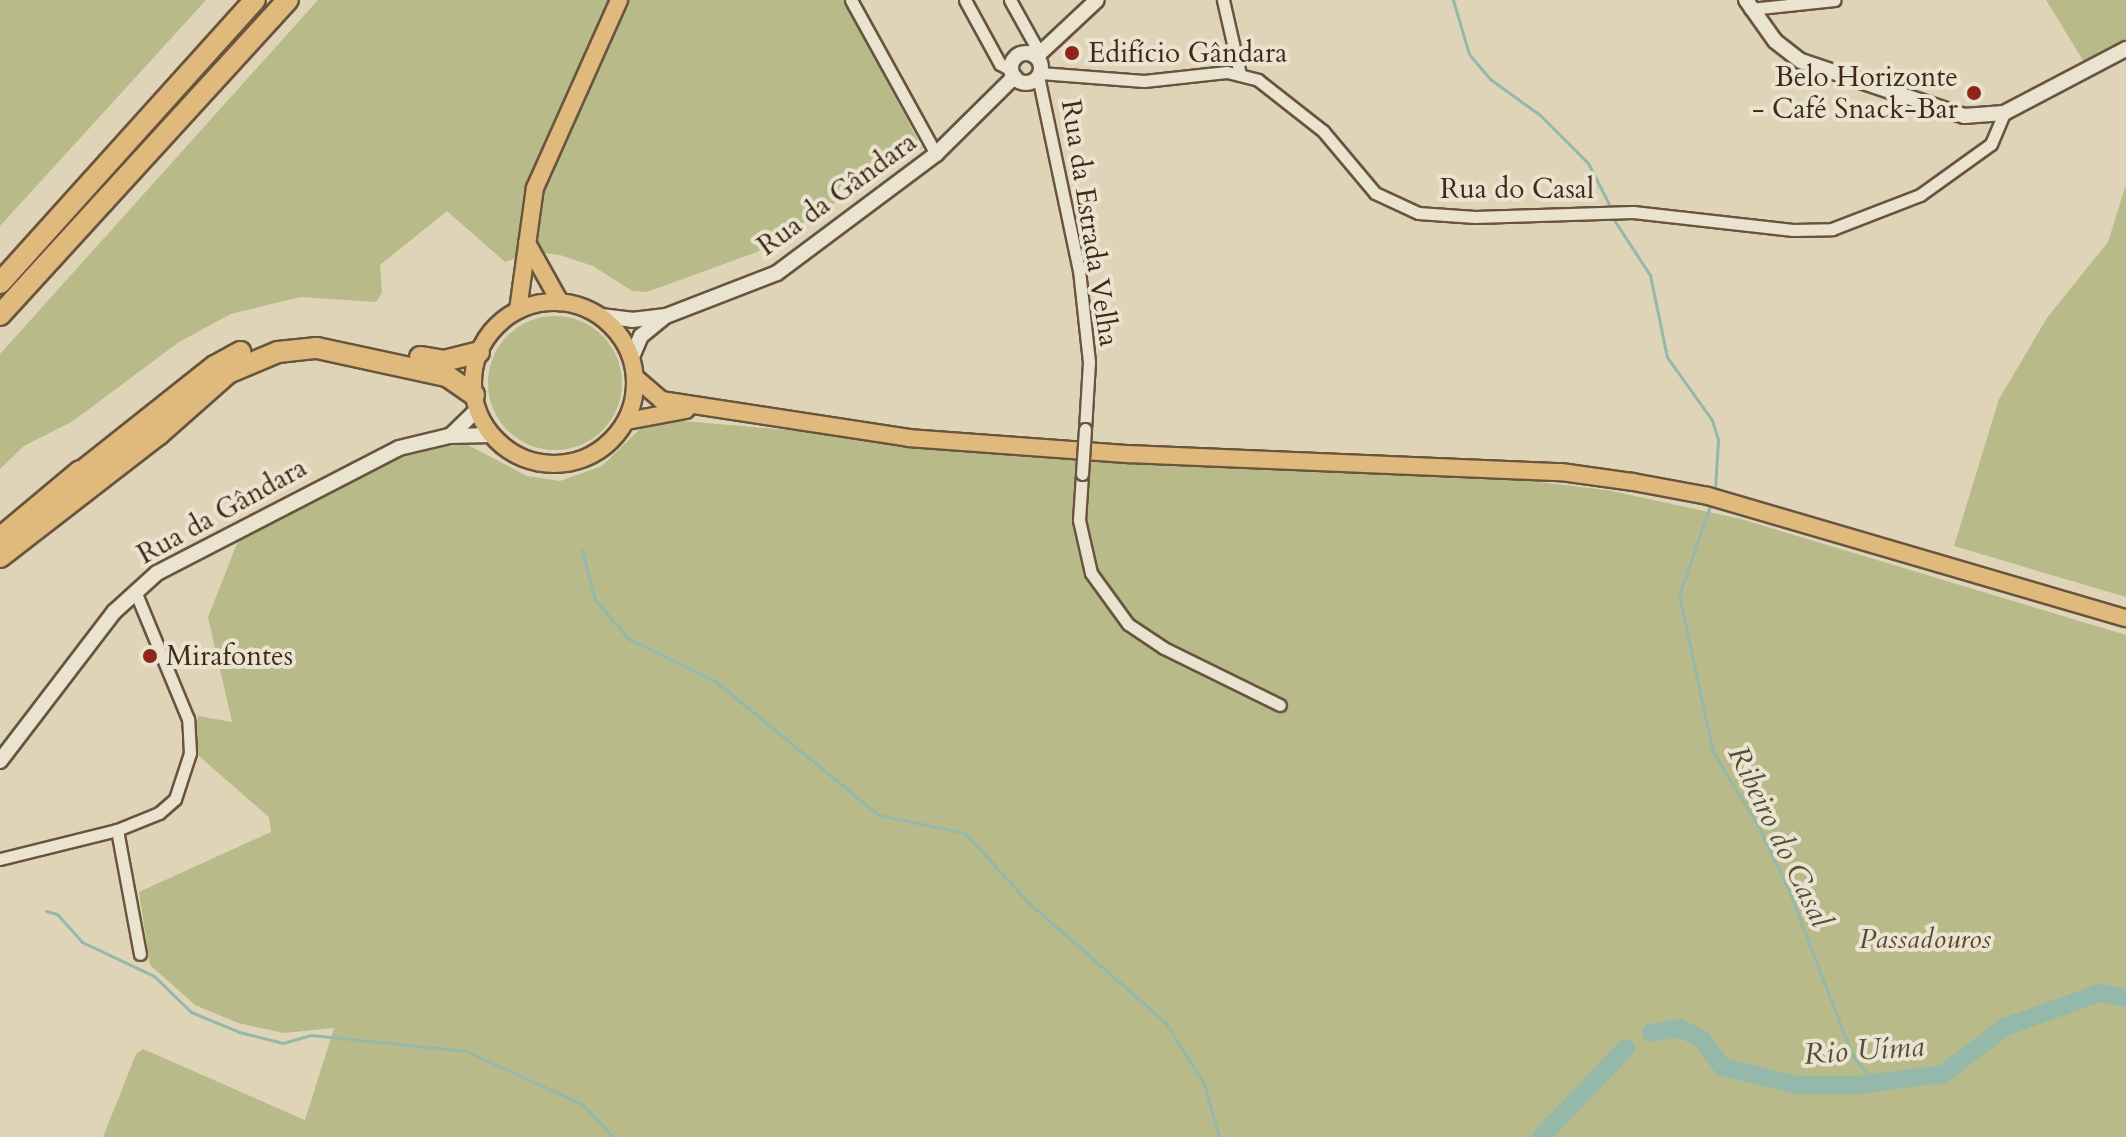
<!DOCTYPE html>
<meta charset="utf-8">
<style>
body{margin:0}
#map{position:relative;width:2126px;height:1137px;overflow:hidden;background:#dfd4b7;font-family:Cardo,serif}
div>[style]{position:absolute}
.green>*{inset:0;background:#b8bb89}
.round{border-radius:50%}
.stream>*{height:3px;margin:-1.5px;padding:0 1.5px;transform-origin:1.5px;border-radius:1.5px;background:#94b8aa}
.river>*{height:18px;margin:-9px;padding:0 9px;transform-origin:9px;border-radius:9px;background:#94b8aa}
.roads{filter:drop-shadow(2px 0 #68543f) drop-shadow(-2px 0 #68543f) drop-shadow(0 2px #68543f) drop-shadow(0 -2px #68543f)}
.minor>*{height:11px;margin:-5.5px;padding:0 5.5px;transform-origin:5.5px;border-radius:5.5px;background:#eae3d0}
.secondary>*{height:14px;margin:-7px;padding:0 7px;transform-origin:7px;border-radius:7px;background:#eae3d0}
.secondary>.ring{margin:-7px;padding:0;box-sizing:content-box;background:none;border:14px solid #eae3d0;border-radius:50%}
.primary>*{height:16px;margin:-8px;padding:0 8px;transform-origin:8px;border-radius:8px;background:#e0ba7c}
.primary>.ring{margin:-8px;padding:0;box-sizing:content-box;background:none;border:16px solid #e0ba7c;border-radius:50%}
.motorway>*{height:20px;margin:-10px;padding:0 10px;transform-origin:10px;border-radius:10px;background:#e0ba7c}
.bridges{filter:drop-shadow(2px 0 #68543f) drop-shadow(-2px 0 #68543f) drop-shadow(0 2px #68543f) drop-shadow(0 -2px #68543f)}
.minor-bridge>*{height:11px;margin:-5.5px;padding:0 5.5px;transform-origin:5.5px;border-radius:5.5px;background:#eae3d0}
.dots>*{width:22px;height:22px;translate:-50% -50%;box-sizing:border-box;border:4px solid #eae3d0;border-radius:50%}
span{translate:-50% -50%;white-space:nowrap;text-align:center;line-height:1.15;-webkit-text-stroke:8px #eae3d0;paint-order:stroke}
.poi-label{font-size:28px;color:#412917}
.left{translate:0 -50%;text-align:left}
.right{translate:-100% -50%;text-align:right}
.street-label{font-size:28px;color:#412917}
.park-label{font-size:28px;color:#59462e;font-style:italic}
.water-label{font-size:30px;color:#564d3c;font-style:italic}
</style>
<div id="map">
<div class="green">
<div style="clip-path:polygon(0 0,206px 0,0 226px)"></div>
<div style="clip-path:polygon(318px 0,844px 0,922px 148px,757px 252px,647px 292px,632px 291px,593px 266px,560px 255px,534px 252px,505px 262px,447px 211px,380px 265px,382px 293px,376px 302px,300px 297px,231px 314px,179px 342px,73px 421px,24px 446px,0 469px,0 354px)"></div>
<div style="clip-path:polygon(2046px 0,2126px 0,2126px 41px,2084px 62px)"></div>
<div style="clip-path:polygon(2126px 184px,2126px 597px,1954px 546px,1999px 399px,2047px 318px,2108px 242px)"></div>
<div class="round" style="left:488px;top:316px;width:134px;height:134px"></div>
<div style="clip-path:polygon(672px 420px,1066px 454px,1506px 478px,1607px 490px,1741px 519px,2126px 635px,2126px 1137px,103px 1137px,136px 1054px,143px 1049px,305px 1120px,334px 1028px,284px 1033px,238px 1023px,195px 1005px,150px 965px,139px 892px,271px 832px,269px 817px,192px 750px,198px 716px,232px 722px,208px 617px,240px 536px,378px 466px,428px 448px,466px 444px,527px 476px,560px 481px,602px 466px,643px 426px)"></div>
</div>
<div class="stream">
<div style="left:1453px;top:0;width:56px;rotate:73.5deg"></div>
<div style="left:1469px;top:54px;width:33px;rotate:50deg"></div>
<div style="left:1490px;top:79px;width:62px;rotate:35.8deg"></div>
<div style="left:1540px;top:115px;width:68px;rotate:45deg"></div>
<div style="left:1588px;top:163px;width:46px;rotate:62.9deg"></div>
<div style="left:1614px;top:220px;width:66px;rotate:56.8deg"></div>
<div style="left:1650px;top:275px;width:84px;rotate:78.3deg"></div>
<div style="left:1667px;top:357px;width:77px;rotate:54.5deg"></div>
<div style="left:1712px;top:420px;width:21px;rotate:73deg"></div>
<div style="left:1718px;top:440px;width:49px;rotate:93.5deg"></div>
<div style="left:1710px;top:506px;width:94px;rotate:109.2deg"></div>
<div style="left:1679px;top:595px;width:161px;rotate:77.8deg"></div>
<div style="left:1713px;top:752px;width:90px;rotate:58.6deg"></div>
<div style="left:1760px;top:829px;width:74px;rotate:65.2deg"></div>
<div style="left:1791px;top:896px;width:170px;rotate:69deg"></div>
<div style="left:1852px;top:1055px;width:36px;rotate:52deg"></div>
<div style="left:582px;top:550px;width:52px;rotate:75.4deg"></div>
<div style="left:595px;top:600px;width:52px;rotate:48.9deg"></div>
<div style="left:629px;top:639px;width:96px;rotate:26deg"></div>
<div style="left:715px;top:681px;width:212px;rotate:39.3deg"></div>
<div style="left:879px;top:815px;width:88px;rotate:11.8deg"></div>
<div style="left:965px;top:833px;width:95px;rotate:47.6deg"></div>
<div style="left:1029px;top:903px;width:181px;rotate:41.2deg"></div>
<div style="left:1165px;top:1022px;width:73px;rotate:57.8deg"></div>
<div style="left:1204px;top:1084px;width:55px;rotate:74.2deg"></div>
<div style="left:46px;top:911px;width:11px;rotate:15deg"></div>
<div style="left:57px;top:914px;width:38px;rotate:48deg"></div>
<div style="left:82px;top:942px;width:80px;rotate:25.3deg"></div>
<div style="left:154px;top:976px;width:52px;rotate:44.2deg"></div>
<div style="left:191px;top:1012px;width:52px;rotate:22.6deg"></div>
<div style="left:239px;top:1032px;width:45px;rotate:14deg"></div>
<div style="left:283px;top:1043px;width:29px;rotate:-16deg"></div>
<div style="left:311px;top:1035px;width:156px;rotate:5.9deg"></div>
<div style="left:466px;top:1051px;width:128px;rotate:24.6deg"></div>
<div style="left:582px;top:1104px;width:45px;rotate:46.8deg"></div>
</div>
<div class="river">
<div style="left:1651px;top:1033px;width:28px;rotate:-10deg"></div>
<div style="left:1679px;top:1028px;width:25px;rotate:26deg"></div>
<div style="left:1702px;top:1039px;width:34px;rotate:54deg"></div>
<div style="left:1722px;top:1067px;width:77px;rotate:13.5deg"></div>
<div style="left:1797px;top:1085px;width:61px"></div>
<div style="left:1858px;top:1085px;width:86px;rotate:-7.4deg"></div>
<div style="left:1943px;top:1074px;width:78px;rotate:-37.2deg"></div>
<div style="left:2005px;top:1027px;width:100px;rotate:-19.9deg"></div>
<div style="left:2099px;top:993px;width:27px;rotate:10deg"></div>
<div style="left:1541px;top:1137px;width:123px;rotate:-46.3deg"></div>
</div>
<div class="roads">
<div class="minor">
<div style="left:851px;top:0;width:176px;rotate:61.1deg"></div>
<div style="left:965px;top:0;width:73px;rotate:61.3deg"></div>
<div style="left:1000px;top:64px;width:13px;rotate:29deg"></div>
<div style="left:1010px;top:0;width:51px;rotate:60.9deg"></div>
<div style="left:1035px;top:45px;width:9px;rotate:108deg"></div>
<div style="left:1223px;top:0;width:76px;rotate:77.1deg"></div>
<div style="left:1750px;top:9px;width:85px;rotate:-6deg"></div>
<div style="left:1040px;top:73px;width:104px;rotate:4.4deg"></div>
<div style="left:1144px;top:81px;width:83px;rotate:-6.2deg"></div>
<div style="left:1227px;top:72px;width:32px;rotate:14deg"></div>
<div style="left:1258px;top:80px;width:83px;rotate:38.1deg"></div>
<div style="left:1323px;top:131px;width:81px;rotate:50deg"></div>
<div style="left:1375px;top:193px;width:47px;rotate:24.9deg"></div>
<div style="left:1418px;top:213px;width:57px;rotate:4deg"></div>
<div style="left:1475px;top:217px;width:158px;rotate:-1.8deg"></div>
<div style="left:1633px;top:212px;width:161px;rotate:6.4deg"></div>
<div style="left:1793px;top:230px;width:39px;rotate:-1deg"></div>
<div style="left:1832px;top:229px;width:94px;rotate:-21.1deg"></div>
<div style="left:1920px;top:195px;width:87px;rotate:-35.7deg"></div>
<div style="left:1991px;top:144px;width:34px;rotate:-67deg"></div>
<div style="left:1038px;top:76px;width:198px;rotate:78.1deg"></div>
<div style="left:1079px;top:270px;width:93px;rotate:83.8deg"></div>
<div style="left:1089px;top:362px;width:67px;rotate:93.4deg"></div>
<div style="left:1082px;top:474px;width:46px;rotate:93.7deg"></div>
<div style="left:1079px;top:520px;width:54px;rotate:77.2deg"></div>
<div style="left:1091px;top:573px;width:63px;rotate:54deg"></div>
<div style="left:1128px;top:624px;width:43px;rotate:33.7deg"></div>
<div style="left:1164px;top:648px;width:129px;rotate:26.2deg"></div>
<div style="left:117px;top:830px;width:126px;rotate:79.5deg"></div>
<div style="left:0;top:859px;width:121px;rotate:-13.9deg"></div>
<div style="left:117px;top:830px;width:45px;rotate:-22deg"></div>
<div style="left:159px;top:813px;width:21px;rotate:-41deg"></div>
<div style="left:175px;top:799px;width:48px;rotate:-71.9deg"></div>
<div style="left:190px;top:753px;width:34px;rotate:-93deg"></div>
<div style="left:188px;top:719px;width:139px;rotate:-112.5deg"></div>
</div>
<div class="secondary">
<div style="left:1746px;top:0;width:50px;rotate:54.7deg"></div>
<div style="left:1775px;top:41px;width:33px;rotate:38deg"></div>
<div style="left:1801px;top:61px;width:172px;rotate:18.6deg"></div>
<div style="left:1964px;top:116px;width:40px;rotate:-4.3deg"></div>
<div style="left:2004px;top:113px;width:138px;rotate:-27.7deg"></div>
<div class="ring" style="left:1011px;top:53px;width:16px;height:16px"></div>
<div style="left:1036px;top:57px;width:83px;rotate:-43.1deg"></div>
<div style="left:601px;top:316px;width:31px;rotate:7deg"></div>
<div style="left:632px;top:320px;width:34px;rotate:-7deg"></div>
<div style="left:666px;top:316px;width:119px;rotate:-21.2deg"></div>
<div style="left:777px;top:273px;width:199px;rotate:-36.8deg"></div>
<div style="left:936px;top:154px;width:110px;rotate:-44.6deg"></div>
<div style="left:632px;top:357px;width:23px;rotate:-67deg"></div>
<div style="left:641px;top:336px;width:28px;rotate:-39deg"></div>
<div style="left:450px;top:436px;width:37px;rotate:-44deg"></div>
<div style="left:0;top:761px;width:188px;rotate:-52.6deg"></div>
<div style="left:114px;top:612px;width:58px;rotate:-42.2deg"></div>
<div style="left:157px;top:573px;width:272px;rotate:-27.3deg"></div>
<div style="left:399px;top:448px;width:51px;rotate:-13.5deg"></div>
<div style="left:449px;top:436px;width:43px;rotate:-1.3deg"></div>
</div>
<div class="primary">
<div style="left:527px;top:243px;width:68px;rotate:60.8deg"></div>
<div class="ring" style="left:473px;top:302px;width:146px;height:146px"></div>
<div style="left:518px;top:310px;width:123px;rotate:-82.1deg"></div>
<div style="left:535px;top:188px;width:206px;rotate:-65.9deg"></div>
<div style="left:636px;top:378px;width:33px;rotate:41deg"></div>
<div style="left:661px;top:400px;width:251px;rotate:8.7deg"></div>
<div style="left:909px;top:438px;width:220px;rotate:4.2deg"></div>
<div style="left:1128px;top:454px;width:433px;rotate:2.4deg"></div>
<div style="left:1561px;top:472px;width:73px;rotate:7.9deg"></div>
<div style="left:1633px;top:482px;width:76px;rotate:10.6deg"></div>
<div style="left:1708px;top:496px;width:435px;rotate:16.3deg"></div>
<div style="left:627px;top:421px;width:60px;rotate:-10.6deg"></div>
</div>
<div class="motorway">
<div style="left:0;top:283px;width:381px;rotate:-48deg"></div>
<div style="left:0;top:315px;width:427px;rotate:-47.6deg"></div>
<div style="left:420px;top:357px;width:24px;rotate:9deg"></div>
<div style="left:444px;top:361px;width:36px;rotate:-14deg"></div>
<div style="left:71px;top:480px;width:184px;rotate:-38.4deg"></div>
<div style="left:215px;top:366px;width:29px;rotate:-29deg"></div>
<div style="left:0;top:538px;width:104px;rotate:-39.9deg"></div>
<div style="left:0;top:557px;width:200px;rotate:-37.7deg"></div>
<div style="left:158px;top:435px;width:94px;rotate:-41.5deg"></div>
<div style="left:228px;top:373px;width:54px;rotate:-22.8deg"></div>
<div style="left:278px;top:352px;width:39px;rotate:-6deg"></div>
<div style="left:317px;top:348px;width:133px;rotate:12.2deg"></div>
<div style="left:447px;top:376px;width:33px;rotate:35deg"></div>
</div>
</div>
<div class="bridges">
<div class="minor-bridge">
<div style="left:1082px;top:474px;width:45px;rotate:-86.2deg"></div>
</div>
</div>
<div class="dots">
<div style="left:1072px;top:53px;background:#8f2418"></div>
<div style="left:1974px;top:93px;background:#8f2418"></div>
<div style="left:150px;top:656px;background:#8f2418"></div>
</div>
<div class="poi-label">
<span class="left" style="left:1088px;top:53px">Edifício Gândara</span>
<span class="right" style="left:1958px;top:93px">Belo Horizonte<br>- Café Snack-Bar</span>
<span class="left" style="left:166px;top:656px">Mirafontes</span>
</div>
<div class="street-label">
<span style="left:1517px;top:189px">Rua do Casal</span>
<span style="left:837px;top:194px;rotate:-36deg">Rua da Gândara</span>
<span style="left:1090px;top:223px;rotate:81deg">Rua da Estrada Velha</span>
<span style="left:222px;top:511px;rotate:-29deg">Rua da Gândara</span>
</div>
<div class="park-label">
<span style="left:1925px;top:939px">Passadouros</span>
</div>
<div class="water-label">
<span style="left:1779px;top:837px;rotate:64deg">Ribeiro do Casal</span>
<span style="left:1864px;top:1051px;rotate:-4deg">Rio Uíma</span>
</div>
</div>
